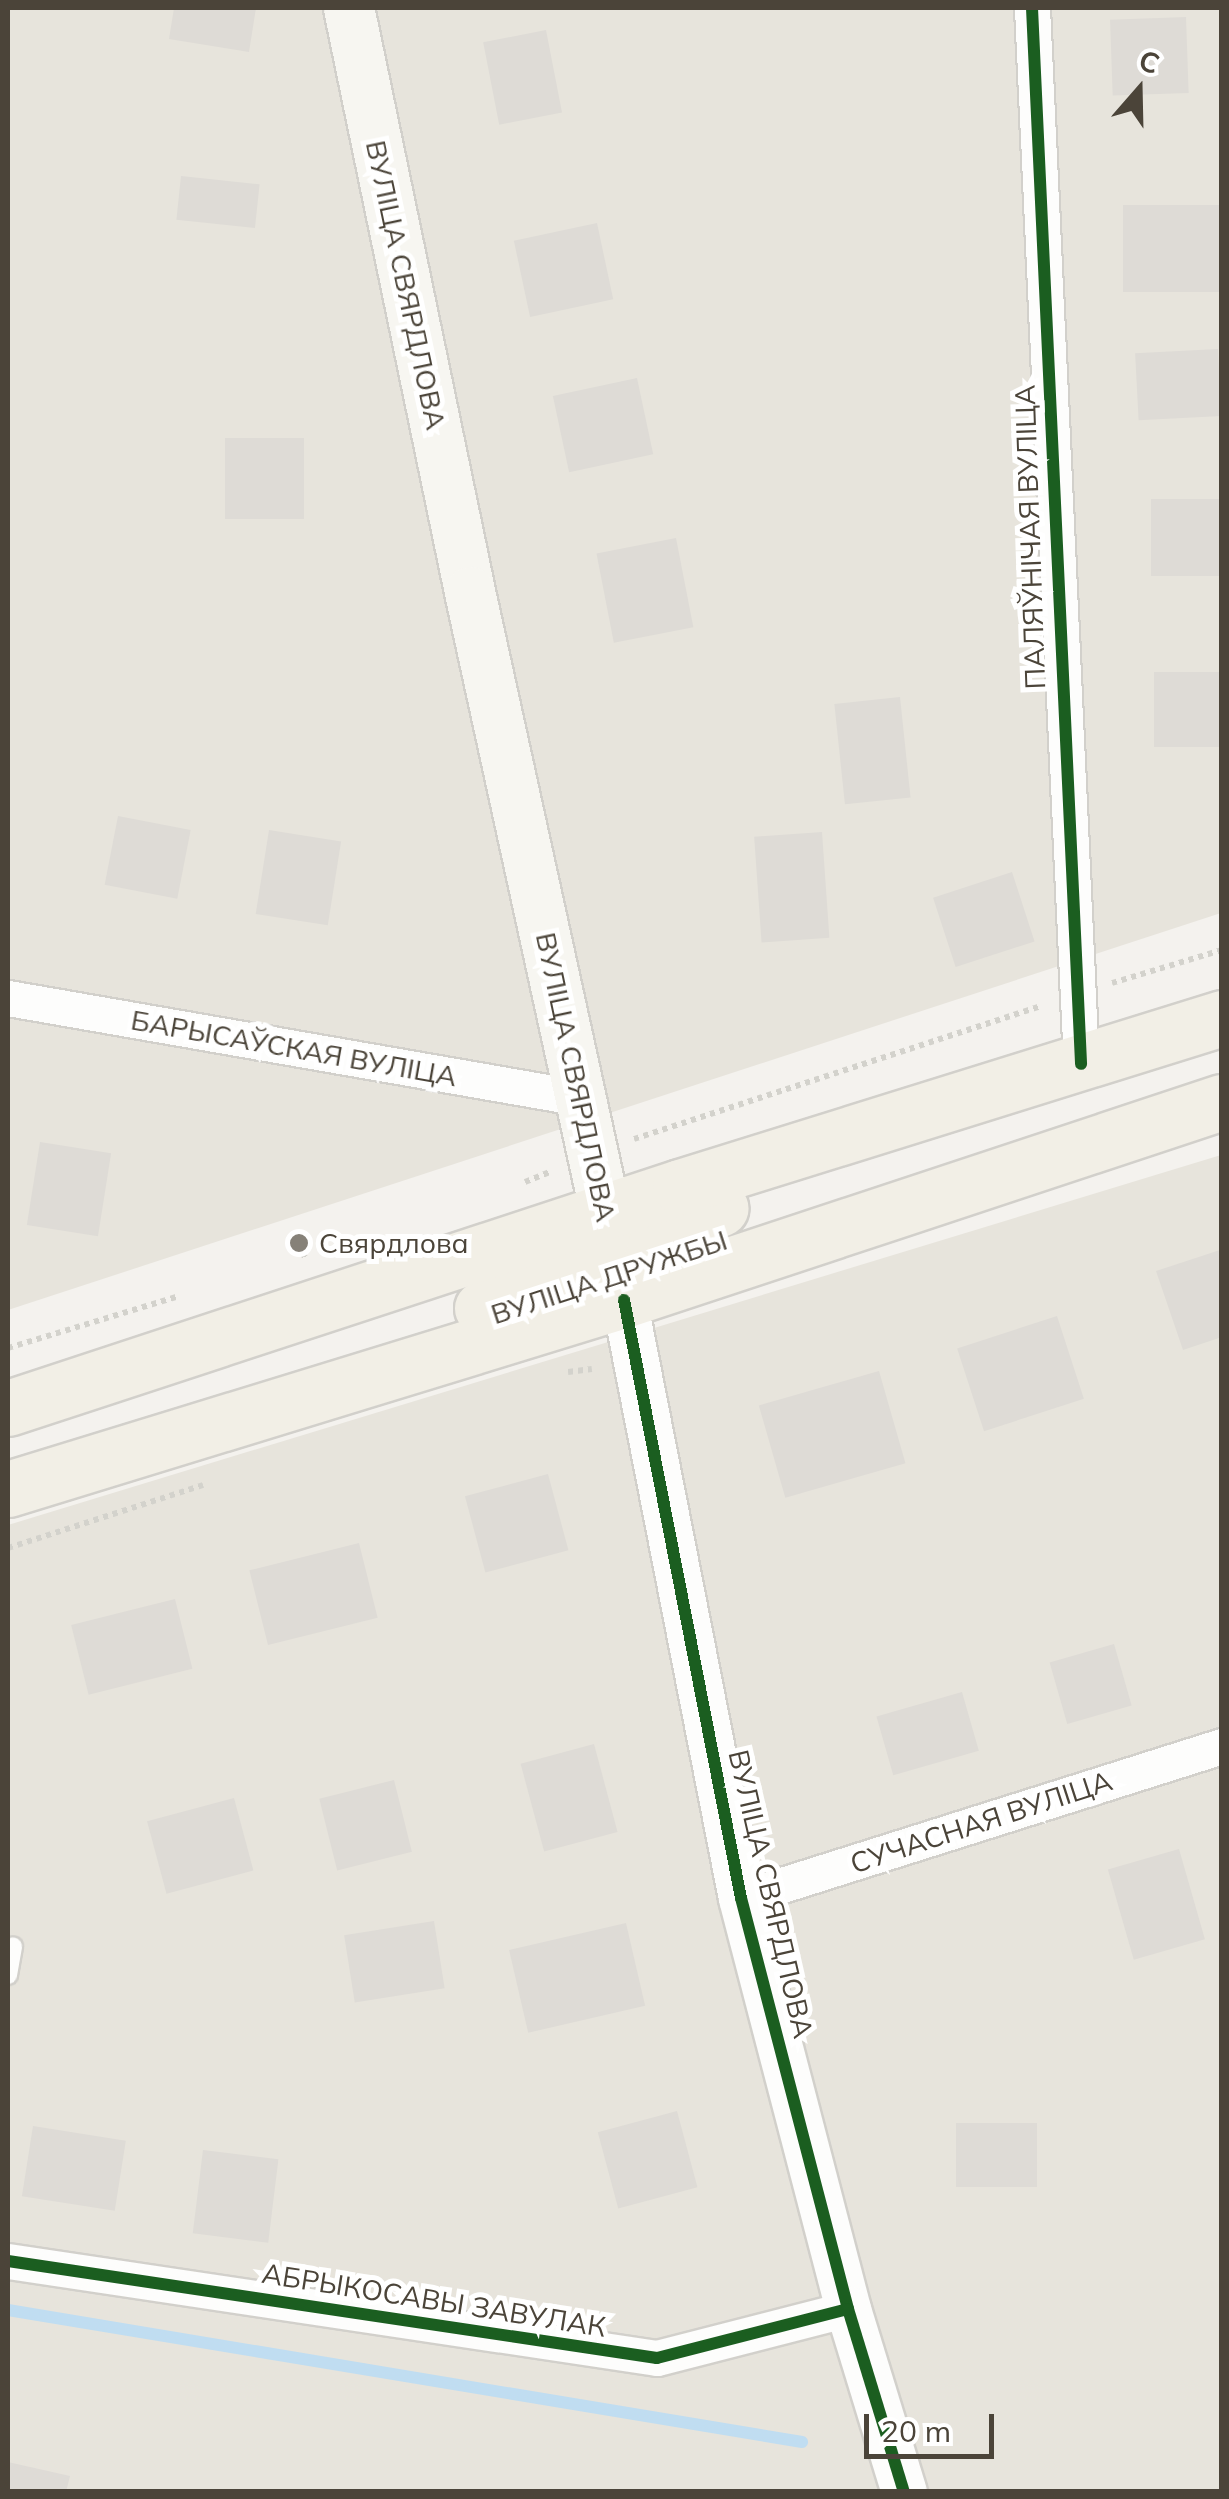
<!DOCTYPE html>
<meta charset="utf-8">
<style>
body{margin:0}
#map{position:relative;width:1229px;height:2499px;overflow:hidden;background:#f4f2ee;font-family:Mulish,sans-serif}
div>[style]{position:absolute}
.residential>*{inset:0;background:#e7e4dc}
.stream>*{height:12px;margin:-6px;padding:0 6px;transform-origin:6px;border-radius:6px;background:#c0ddf1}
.building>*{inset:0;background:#dedbd6;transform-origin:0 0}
.path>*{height:6px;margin-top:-3px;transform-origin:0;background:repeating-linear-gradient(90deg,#d3d2cc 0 5px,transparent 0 10px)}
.roads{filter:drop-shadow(2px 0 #d2d0cb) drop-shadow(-2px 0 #d2d0cb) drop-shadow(0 2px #d2d0cb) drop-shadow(0 -2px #d2d0cb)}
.service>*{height:18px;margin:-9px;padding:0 9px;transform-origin:9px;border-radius:9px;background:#fdfdfc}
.minor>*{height:35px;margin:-17.5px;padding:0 17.5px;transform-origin:17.5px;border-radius:17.5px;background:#fdfdfc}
.tertiary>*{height:45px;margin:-22.5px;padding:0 22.5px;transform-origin:22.5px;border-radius:22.5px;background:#fdfdfc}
.secondary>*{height:50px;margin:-25px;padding:0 25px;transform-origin:25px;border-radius:25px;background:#f7f6f1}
.primary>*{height:55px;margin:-27.5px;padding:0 27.5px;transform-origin:27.5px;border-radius:27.5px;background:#f2efe6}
.cycleway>*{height:12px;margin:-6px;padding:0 6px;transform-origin:6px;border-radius:6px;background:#1b5e20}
.dots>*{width:28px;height:28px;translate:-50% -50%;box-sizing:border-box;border:5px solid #fff;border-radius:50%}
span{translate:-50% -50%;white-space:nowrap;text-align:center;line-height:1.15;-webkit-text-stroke:10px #fff;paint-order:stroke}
.street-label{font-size:28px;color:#4b4439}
.poi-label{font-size:28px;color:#4b4439}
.left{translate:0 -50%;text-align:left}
.frame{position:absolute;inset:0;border:10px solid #4b4439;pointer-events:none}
.north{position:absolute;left:1089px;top:40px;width:100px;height:100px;-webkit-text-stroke:8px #fff;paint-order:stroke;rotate:20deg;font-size:28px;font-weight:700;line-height:40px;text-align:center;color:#4b4439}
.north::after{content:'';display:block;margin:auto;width:35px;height:45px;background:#4b4439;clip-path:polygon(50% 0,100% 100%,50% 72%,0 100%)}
.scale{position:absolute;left:864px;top:2414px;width:130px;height:45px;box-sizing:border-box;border:5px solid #4b4439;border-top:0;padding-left:12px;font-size:30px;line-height:35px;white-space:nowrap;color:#4b4439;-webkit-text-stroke:8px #fff;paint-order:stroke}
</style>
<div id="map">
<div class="residential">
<div style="clip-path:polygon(8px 8px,1221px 8px,1221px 913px,8px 1310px)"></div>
<div style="clip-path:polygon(1221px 1155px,1221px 2491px,8px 2491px,8px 1525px)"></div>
</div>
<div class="stream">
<div style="left:8px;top:2310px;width:805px;rotate:9.44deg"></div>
</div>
<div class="building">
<div style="clip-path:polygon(174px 8px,256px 8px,249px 52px,169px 39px)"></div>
<div style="left:1186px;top:17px;width:76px;height:76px;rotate:88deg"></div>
<div style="left:546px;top:30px;width:84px;height:64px;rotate:79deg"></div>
<div style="left:181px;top:176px;width:79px;height:44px;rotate:6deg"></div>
<div style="left:1222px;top:205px;width:87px;height:99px;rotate:90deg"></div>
<div style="left:597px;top:223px;width:78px;height:85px;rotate:78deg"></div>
<div style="left:1218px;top:349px;width:67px;height:83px;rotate:87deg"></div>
<div style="left:637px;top:378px;width:78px;height:86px;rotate:78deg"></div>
<div style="left:225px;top:438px;width:79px;height:81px"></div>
<div style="left:1222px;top:499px;width:77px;height:71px;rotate:90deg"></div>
<div style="left:676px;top:538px;width:91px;height:81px;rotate:79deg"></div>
<div style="left:1222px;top:672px;width:75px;height:68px;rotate:90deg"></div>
<div style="left:900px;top:697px;width:101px;height:66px;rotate:84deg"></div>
<div style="left:118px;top:816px;width:74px;height:70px;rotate:11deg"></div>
<div style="left:269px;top:830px;width:73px;height:85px;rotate:9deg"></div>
<div style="left:822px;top:832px;width:106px;height:68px;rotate:86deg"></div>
<div style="left:1012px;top:872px;width:73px;height:83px;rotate:72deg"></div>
<div style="left:40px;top:1142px;width:72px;height:84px;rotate:9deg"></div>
<div style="clip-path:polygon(1220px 1250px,1222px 1337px,1183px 1350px,1156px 1271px)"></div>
<div style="left:1057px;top:1316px;width:87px;height:105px;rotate:72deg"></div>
<div style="left:879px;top:1371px;width:96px;height:125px;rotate:74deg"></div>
<div style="left:548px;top:1474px;width:79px;height:86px;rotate:75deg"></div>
<div style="left:359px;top:1543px;width:77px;height:113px;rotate:76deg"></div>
<div style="left:175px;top:1599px;width:72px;height:107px;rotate:76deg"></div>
<div style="left:1114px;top:1644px;width:64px;height:67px;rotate:74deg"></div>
<div style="left:962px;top:1692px;width:61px;height:89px;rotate:74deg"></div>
<div style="left:594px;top:1744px;width:91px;height:76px;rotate:75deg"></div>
<div style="left:394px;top:1780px;width:74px;height:77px;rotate:76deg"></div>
<div style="left:234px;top:1798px;width:75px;height:90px;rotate:75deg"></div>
<div style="left:1179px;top:1849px;width:94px;height:74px;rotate:74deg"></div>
<div style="left:434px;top:1921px;width:68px;height:91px;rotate:81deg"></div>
<div style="left:626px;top:1923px;width:85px;height:120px;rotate:77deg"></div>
<div style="left:677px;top:2111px;width:79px;height:82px;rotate:75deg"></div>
<div style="left:956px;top:2123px;width:81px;height:64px"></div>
<div style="left:33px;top:2126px;width:94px;height:71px;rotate:9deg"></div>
<div style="left:203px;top:2150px;width:76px;height:84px;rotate:7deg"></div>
<div style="clip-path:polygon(8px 2462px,70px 2476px,66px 2492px,8px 2492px)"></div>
</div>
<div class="path">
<div style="left:1112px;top:983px;width:115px;rotate:-16.7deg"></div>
<div style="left:634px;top:1139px;width:427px;rotate:-18.1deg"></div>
<div style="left:525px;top:1182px;width:27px;rotate:-22deg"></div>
<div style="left:299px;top:1243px;width:18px;rotate:68deg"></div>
<div style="left:8px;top:1348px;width:176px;rotate:-16.9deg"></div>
<div style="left:568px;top:1372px;width:24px;rotate:-7deg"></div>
<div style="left:8px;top:1548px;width:205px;rotate:-17.9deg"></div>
</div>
<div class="roads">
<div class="service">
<div style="left:8px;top:1975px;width:29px;rotate:-80deg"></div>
</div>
<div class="minor">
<div style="left:1032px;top:8px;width:1057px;rotate:87.34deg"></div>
<div style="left:8px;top:998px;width:582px;rotate:9.9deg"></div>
<div style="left:741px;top:1898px;width:504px;rotate:-17.54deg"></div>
<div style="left:8px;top:2261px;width:656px;rotate:8.5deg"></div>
<div style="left:657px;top:2358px;width:197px;rotate:-14.4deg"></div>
</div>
<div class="tertiary">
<div style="left:624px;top:1300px;width:609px;rotate:78.93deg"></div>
<div style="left:741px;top:1898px;width:425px;rotate:75.4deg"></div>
<div style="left:848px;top:2309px;width:191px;rotate:73deg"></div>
</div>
<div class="secondary">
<div style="left:349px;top:8px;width:596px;rotate:78.29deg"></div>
<div style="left:470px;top:592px;width:675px;rotate:77.67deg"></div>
</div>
<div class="primary">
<div style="left:624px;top:1300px;width:31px;rotate:-79deg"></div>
<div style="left:630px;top:1270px;width:40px;rotate:-57.1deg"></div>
<div style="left:652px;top:1236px;width:74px;rotate:-22.1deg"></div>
<div style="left:482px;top:1308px;width:93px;rotate:-21.3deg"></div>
<div style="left:569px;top:1274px;width:46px;rotate:-47.6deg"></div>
<div style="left:600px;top:1240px;width:28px;rotate:-77deg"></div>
<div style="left:8px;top:1408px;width:707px;rotate:-18.2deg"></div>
<div style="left:680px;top:1187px;width:568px;rotate:-17.32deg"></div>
<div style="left:8px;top:1489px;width:644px;rotate:-17.06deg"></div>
<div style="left:624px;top:1300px;width:630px;rotate:-18.32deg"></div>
</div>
</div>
<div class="cycleway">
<div style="left:1032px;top:8px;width:1057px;rotate:87.34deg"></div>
<div style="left:624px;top:1300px;width:609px;rotate:78.93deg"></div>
<div style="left:741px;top:1898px;width:425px;rotate:75.4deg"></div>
<div style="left:848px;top:2309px;width:191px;rotate:73deg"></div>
<div style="left:8px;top:2261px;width:656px;rotate:8.5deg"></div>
<div style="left:657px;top:2358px;width:197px;rotate:-14.4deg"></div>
</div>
<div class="dots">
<div style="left:299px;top:1243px;background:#868178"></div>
</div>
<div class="street-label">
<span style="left:406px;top:285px;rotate:78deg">ВУЛІЦА СВЯРДЛОВА</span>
<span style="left:1030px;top:537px;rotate:-92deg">ПАЛЯЎНІЧАЯ ВУЛІЦА</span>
<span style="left:294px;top:1048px;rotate:10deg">БАРЫСАЎСКАЯ ВУЛІЦА</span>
<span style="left:576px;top:1077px;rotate:78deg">ВУЛІЦА СВЯРДЛОВА</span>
<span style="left:609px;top:1277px;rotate:-18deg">ВУЛІЦА ДРУЖБЫ</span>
<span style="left:981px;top:1822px;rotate:-18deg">СУЧАСНАЯ ВУЛІЦА</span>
<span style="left:771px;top:1894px;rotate:77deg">ВУЛІЦА СВЯРДЛОВА</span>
<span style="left:434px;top:2300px;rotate:9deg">АБРЫКОСАВЫ ЗАВУЛАК</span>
</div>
<div class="poi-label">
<span class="left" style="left:319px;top:1243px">Свярдлова</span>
</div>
<div class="frame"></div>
<div class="north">С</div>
<div class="scale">20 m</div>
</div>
